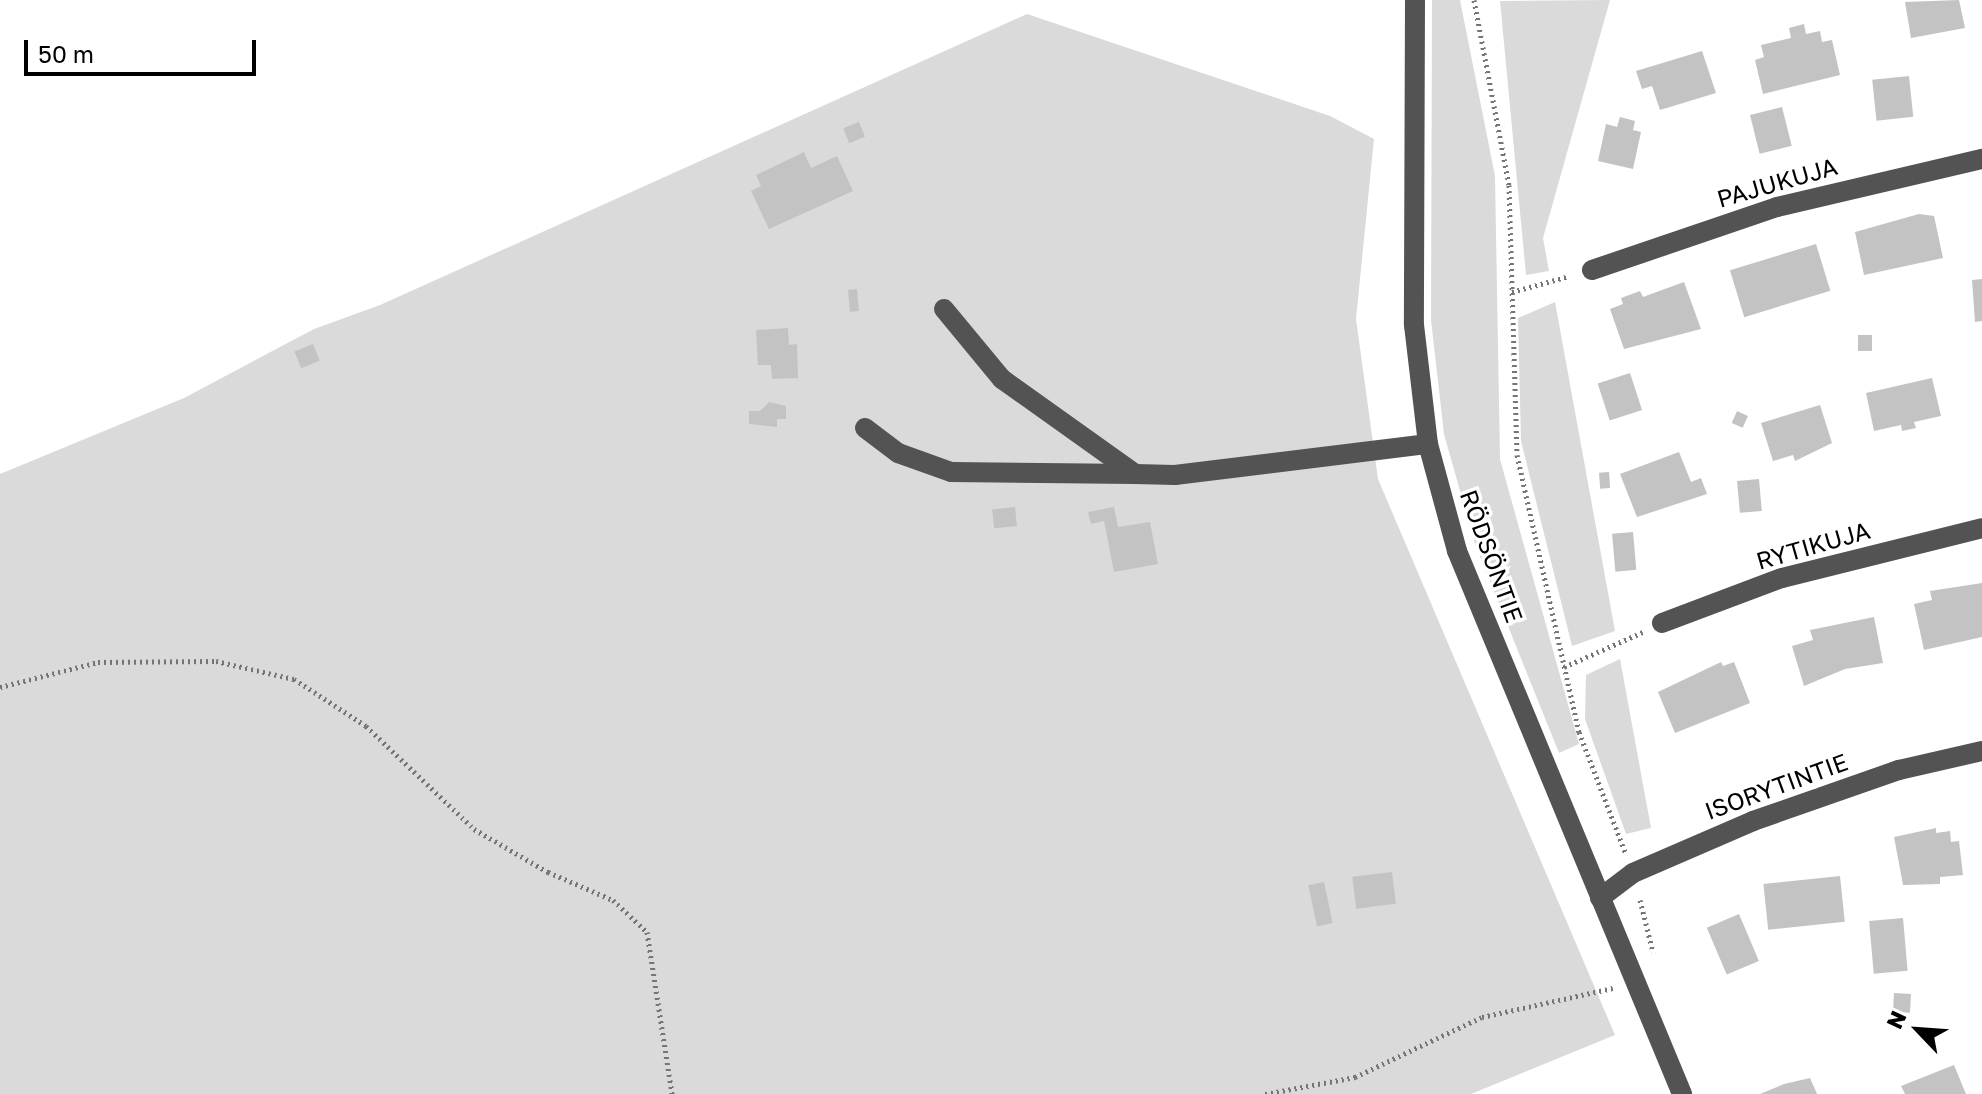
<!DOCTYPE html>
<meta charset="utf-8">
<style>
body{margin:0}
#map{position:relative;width:1982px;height:1094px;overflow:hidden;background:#fff;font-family:"Golos Text",sans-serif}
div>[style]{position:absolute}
.green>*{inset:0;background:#dadada}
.building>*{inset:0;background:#c3c3c3;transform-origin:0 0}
.path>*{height:5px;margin-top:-2.5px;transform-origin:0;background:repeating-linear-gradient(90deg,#757575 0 2px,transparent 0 6px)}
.minor>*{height:20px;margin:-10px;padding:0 10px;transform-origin:10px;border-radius:10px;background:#535353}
span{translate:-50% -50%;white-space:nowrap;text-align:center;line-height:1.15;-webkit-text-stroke:7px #fff;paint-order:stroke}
.street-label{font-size:24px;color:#000}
.north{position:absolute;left:1878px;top:990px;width:80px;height:80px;-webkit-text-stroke:6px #fff;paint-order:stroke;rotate:295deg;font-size:22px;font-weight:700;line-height:32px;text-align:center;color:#000}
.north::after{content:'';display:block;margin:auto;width:28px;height:36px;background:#000;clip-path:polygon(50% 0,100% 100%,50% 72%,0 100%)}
.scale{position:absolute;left:24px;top:40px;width:232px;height:36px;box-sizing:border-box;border:4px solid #000;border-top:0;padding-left:10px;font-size:24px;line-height:28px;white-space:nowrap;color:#000;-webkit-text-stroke:6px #fff;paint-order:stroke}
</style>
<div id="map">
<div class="green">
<div style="clip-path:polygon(1432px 0,1460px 0,1495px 176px,1500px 459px,1579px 744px,1559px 753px,1475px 544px,1444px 434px,1431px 320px)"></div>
<div style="clip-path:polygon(1610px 0,1543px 238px,1549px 271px,1526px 275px,1500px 1px)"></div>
<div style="clip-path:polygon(1027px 14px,1330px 116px,1374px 139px,1356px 319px,1378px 479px,1615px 1035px,1471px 1094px,0 1094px,0 474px,184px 398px,314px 329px,380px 305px)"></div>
<div style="clip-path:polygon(1555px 302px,1615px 631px,1572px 646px,1521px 441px,1518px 318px)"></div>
<div style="clip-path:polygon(1620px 659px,1651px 828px,1626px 834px,1585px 719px,1586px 675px)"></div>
</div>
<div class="building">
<div style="clip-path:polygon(1959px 0,1965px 28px,1911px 38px,1905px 2px)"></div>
<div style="clip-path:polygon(1804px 24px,1806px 34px,1820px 31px,1822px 42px,1832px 40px,1840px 75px,1763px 94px,1755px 60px,1764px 57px,1761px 45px,1791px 38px,1789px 28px)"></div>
<div style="clip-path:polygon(1702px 51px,1716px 93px,1660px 110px,1652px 86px,1642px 89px,1636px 71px)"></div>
<div style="left:1909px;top:76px;width:41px;height:37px;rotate:84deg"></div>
<div style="left:1782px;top:107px;width:40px;height:33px;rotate:76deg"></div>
<div style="clip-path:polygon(1620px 117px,1635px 121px,1633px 130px,1641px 132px,1633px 169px,1598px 161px,1606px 124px,1617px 127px)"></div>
<div style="left:859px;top:122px;width:16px;height:17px;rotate:68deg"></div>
<div style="clip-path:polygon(804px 152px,811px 168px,837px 156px,853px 191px,769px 229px,751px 191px,761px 186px,756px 175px)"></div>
<div style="clip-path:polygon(1919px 214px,1934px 216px,1943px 258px,1864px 275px,1855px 232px)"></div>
<div style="left:1816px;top:244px;width:49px;height:90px;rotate:73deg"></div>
<div style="clip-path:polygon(1982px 279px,1982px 321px,1975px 322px,1972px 280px)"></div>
<div style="clip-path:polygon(1684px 282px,1701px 329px,1624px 349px,1610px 309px,1623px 304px,1621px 298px,1640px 291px,1643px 297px)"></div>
<div style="left:857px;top:289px;width:22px;height:9px;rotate:85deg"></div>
<div style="clip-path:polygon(788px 328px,789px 345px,797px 344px,798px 378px,772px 379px,771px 365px,758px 365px,756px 330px)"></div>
<div style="left:1858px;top:335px;width:14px;height:16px"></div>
<div style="left:313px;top:344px;width:18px;height:20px;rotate:68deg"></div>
<div style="left:1630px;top:373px;width:39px;height:34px;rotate:72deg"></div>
<div style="clip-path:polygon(1932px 378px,1941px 416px,1914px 422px,1916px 428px,1902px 431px,1901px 425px,1874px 431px,1866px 393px)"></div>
<div style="clip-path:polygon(769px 402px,786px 406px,786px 419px,777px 419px,777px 427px,749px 424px,749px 411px,760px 411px)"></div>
<div style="clip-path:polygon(1820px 405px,1832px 443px,1795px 461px,1793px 455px,1773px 461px,1761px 423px)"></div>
<div style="left:1737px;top:411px;width:12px;height:13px;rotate:24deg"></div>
<div style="clip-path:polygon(1679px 452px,1691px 482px,1701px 478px,1707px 494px,1637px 517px,1620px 474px)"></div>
<div style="left:1609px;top:472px;width:16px;height:10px;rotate:86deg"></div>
<div style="left:1759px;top:479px;width:32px;height:22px;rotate:85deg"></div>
<div style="left:1015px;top:507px;width:19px;height:23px;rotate:84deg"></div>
<div style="clip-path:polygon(1114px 507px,1118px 527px,1150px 522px,1158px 564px,1114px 572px,1104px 521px,1091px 524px,1088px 512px)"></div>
<div style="left:1633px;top:532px;width:38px;height:21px;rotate:85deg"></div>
<div style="clip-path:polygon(1982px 583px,1982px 637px,1924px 650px,1914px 604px,1932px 600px,1930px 591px)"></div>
<div style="clip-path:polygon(1874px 617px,1883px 663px,1845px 669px,1804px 686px,1792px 646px,1813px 640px,1810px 630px)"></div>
<div style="clip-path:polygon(1721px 662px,1723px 666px,1734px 662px,1750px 703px,1675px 733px,1658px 692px)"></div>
<div style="clip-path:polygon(1936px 828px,1936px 833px,1950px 831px,1951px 842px,1959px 841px,1963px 875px,1940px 877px,1940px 884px,1903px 885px,1894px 837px)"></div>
<div style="left:1392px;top:872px;width:32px;height:40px;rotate:83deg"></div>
<div style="left:1840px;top:876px;width:46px;height:77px;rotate:84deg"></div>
<div style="left:1324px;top:882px;width:42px;height:16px;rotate:78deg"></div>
<div style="left:1739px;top:914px;width:51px;height:35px;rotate:67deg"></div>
<div style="left:1903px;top:918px;width:53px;height:34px;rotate:85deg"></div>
<div style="left:1894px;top:993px;width:17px;height:19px;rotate:3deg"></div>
<div style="clip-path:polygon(1954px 1065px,1966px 1094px,1905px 1094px,1901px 1086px)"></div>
<div style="clip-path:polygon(1810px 1078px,1817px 1094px,1760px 1094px,1784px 1084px)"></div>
</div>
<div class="path">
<div style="left:1474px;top:0;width:188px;rotate:79.3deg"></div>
<div style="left:1509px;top:185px;width:270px;rotate:88.3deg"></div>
<div style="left:1517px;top:455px;width:284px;rotate:77.4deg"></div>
<div style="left:1579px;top:732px;width:129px;rotate:69deg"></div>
<div style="left:1512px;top:292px;width:59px;rotate:-15.7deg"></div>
<div style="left:1564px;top:667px;width:86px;rotate:-23.9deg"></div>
<div style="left:0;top:687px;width:101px;rotate:-14.3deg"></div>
<div style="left:98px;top:662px;width:118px;rotate:-0.5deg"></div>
<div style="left:216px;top:661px;width:80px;rotate:13deg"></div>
<div style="left:294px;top:679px;width:86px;rotate:33.1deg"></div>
<div style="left:366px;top:726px;width:149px;rotate:43.6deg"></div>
<div style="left:474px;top:829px;width:86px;rotate:30.2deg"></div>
<div style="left:548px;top:872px;width:71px;rotate:23.3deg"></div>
<div style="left:613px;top:900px;width:47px;rotate:43.3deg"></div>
<div style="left:647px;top:932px;width:164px;rotate:81.2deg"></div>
<div style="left:1640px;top:900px;width:54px;rotate:76deg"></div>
<div style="left:1265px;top:1094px;width:92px;rotate:-10.7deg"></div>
<div style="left:1355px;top:1077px;width:140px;rotate:-25.3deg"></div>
<div style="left:1482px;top:1017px;width:134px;rotate:-12.5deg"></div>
</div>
<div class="minor">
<div style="left:1415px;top:0;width:325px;rotate:90.2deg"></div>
<div style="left:1414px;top:325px;width:120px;rotate:83.3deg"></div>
<div style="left:1428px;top:444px;width:111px;rotate:74.8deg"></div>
<div style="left:1457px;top:551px;width:588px;rotate:67.49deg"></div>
<div style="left:1592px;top:270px;width:195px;rotate:-18.8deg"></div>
<div style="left:1777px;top:207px;width:211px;rotate:-13.2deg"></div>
<div style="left:944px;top:309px;width:91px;rotate:50.4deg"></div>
<div style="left:1002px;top:379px;width:163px;rotate:35.5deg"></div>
<div style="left:1135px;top:474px;width:40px;rotate:1.4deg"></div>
<div style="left:1175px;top:475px;width:255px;rotate:-7deg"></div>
<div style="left:865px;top:428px;width:41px;rotate:37.1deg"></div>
<div style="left:898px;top:453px;width:56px;rotate:19.7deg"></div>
<div style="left:951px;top:472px;width:184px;rotate:0.6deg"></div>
<div style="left:1662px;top:623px;width:128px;rotate:-20.6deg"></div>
<div style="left:1782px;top:578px;width:206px;rotate:-14deg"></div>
<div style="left:1600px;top:898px;width:41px;rotate:-37.1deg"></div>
<div style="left:1633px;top:873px;width:131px;rotate:-23.4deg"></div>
<div style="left:1753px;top:821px;width:155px;rotate:-19.3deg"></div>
<div style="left:1899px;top:770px;width:85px;rotate:-12.9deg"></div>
</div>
<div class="street-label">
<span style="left:1777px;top:182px;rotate:-16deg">PAJUKUJA</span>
<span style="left:1813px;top:545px;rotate:-16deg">RYTIKUJA</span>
<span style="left:1492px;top:556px;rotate:70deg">RÖDSÖNTIE</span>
<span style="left:1776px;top:786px;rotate:-20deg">ISORYTINTIE</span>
</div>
<div class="north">N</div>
<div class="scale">50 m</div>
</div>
